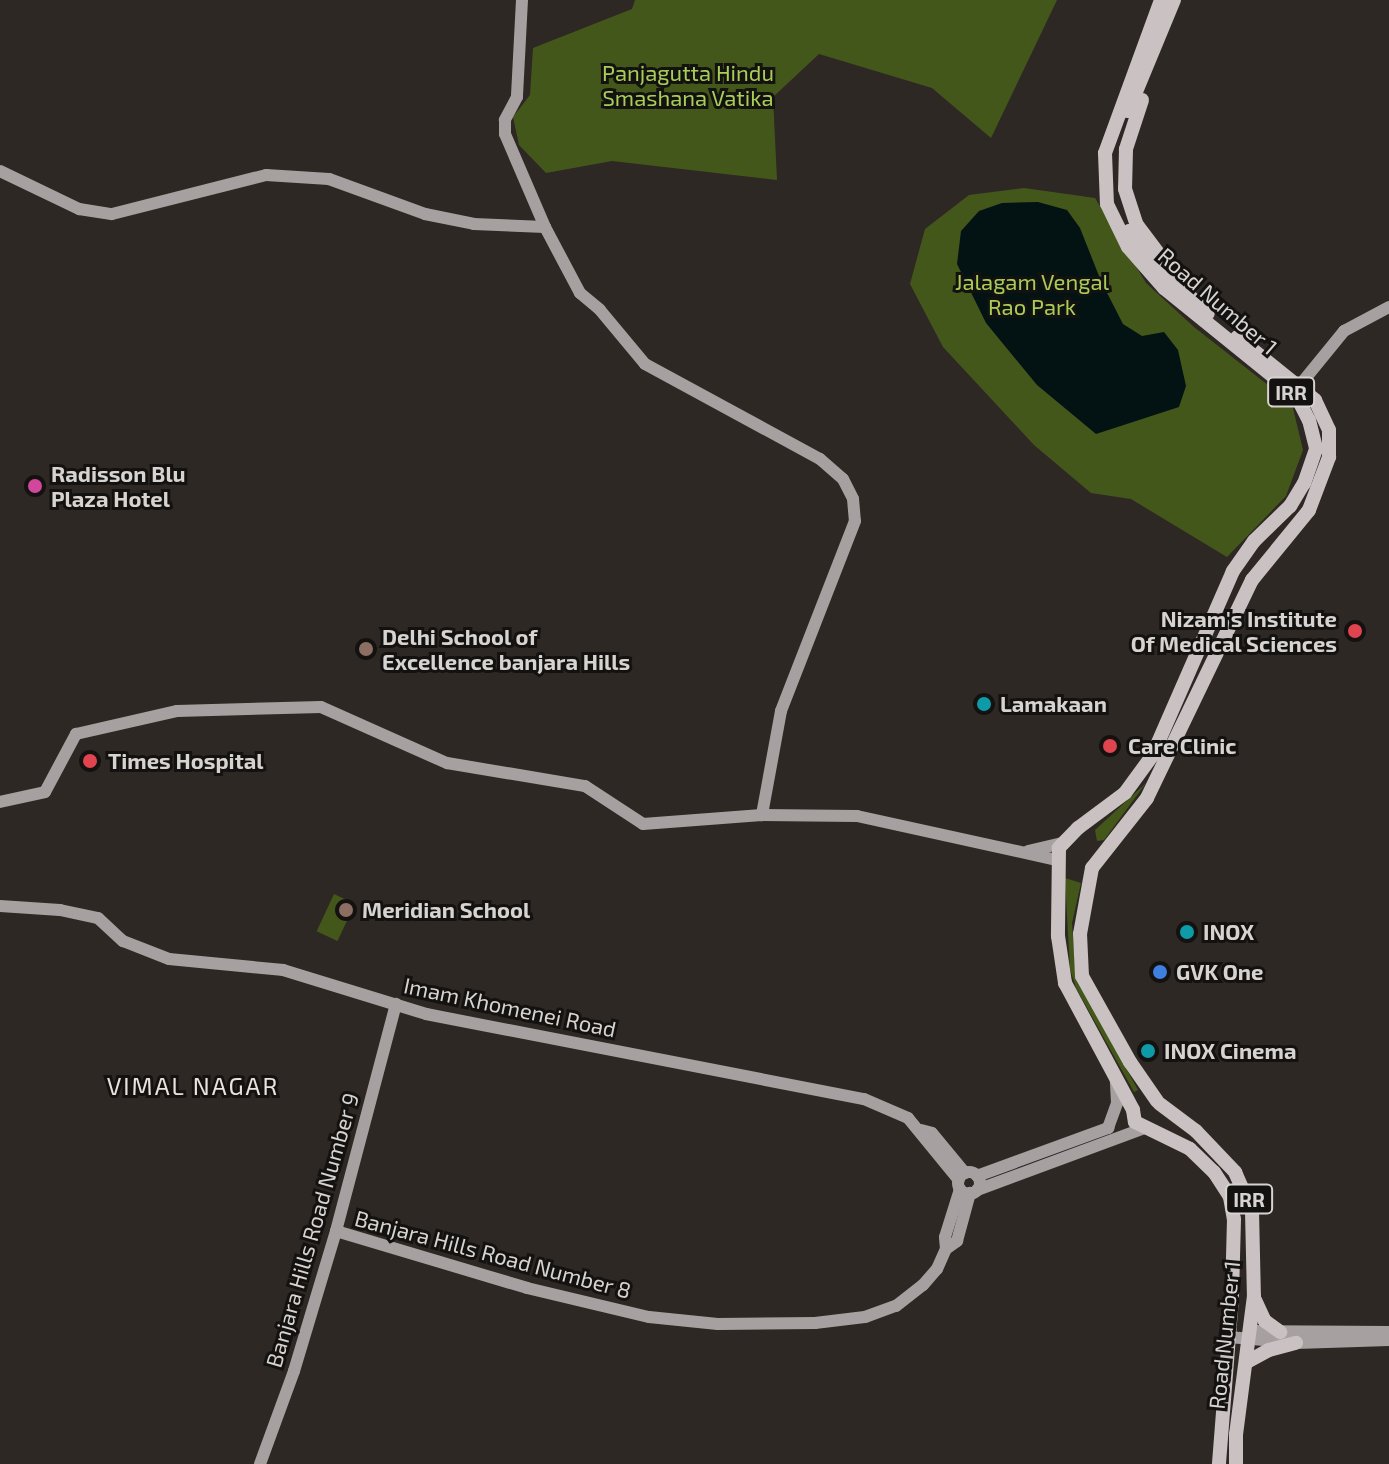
<!DOCTYPE html>
<style>
body{margin:0}
#map{position:relative;width:1389px;height:1464px;overflow:hidden;background:#2e2824;font-family:"Exo 2",sans-serif}
div>[style]{position:absolute}
.green>*{inset:0;background:#44571b;transform-origin:0 0}
.water>*{inset:0;background:#031314}
.secondary>*{height:12px;margin:-6px;padding:0 6px;transform-origin:6px;border-radius:6px;background:#a7a0a1}
.secondary>.ring{margin:-6px;padding:0;box-sizing:content-box;background:none;border:12px solid #a7a0a1;border-radius:50%}
.primary>*{height:14px;margin:-7px;padding:0 7px;transform-origin:7px;border-radius:7px;background:#cac2c2}
.dots>*{width:22px;height:22px;translate:-50% -50%;box-sizing:border-box;border:4px solid #141210;border-radius:50%}
span{translate:-50% -50%;white-space:nowrap;text-align:center;line-height:1.15;-webkit-text-stroke:6px #141210;paint-order:stroke}
.shield-label span{padding:2px 6px;background:#141210;border:2px solid;border-radius:6px;-webkit-text-stroke-width:0}
.shield-label{font-size:20px;color:#d7d3d0;font-weight:700}
.park-label{font-size:22px;color:#a8ce57}
.street-label{font-size:22px;color:#d7d3d0}
.poi-label{font-size:22px;color:#d7d3d0;font-weight:700}
.left{translate:0 -50%;text-align:left}
.right{translate:-100% -50%;text-align:right}
.neighbourhood-label{font-size:24px;color:#eae2dc;letter-spacing:2px}
</style>
<div id="map">
<div class="green">
<div style="clip-path:polygon(635px 0,1057px 0,991px 138px,932px 88px,819px 54px,773px 97px,777px 180px,612px 161px,546px 173px,519px 145px,513px 117px,530px 95px,533px 48px,632px 9px)"></div>
<div style="clip-path:polygon(1024px 188px,1095px 198px,1146px 283px,1194px 327px,1292px 404px,1303px 450px,1286px 496px,1227px 557px,1131px 499px,1091px 493px,1034px 445px,943px 347px,910px 284px,925px 229px,969px 195px)"></div>
<div style="clip-path:polygon(1146px 783px,1104px 840px,1097px 841px,1095px 830px)"></div>
<div style="clip-path:polygon(1065px 878px,1081px 883px,1072px 923px,1075px 968px,1081px 987px,1138px 1090px,1134px 1092px,1076px 988px,1070px 969px)"></div>
<div style="left:334px;top:894px;width:23px;height:41px;rotate:25deg"></div>
</div>
<div class="water">
<div style="clip-path:polygon(1038px 202px,1067px 210px,1080px 228px,1101px 281px,1123px 324px,1142px 336px,1164px 332px,1178px 350px,1186px 386px,1179px 407px,1096px 434px,1037px 385px,986px 323px,957px 264px,961px 231px,979px 211px,1002px 203px)"></div>
</div>
<div class="secondary">
<div style="left:522px;top:0;width:97px;rotate:93deg"></div>
<div style="left:517px;top:97px;width:26px;rotate:118deg"></div>
<div style="left:505px;top:120px;width:14px;rotate:90deg"></div>
<div style="left:505px;top:134px;width:101px;rotate:66.7deg"></div>
<div style="left:545px;top:227px;width:75px;rotate:62.1deg"></div>
<div style="left:580px;top:293px;width:26px;rotate:40deg"></div>
<div style="left:600px;top:310px;width:70px;rotate:50.2deg"></div>
<div style="left:645px;top:364px;width:199px;rotate:28.5deg"></div>
<div style="left:820px;top:459px;width:30px;rotate:41deg"></div>
<div style="left:843px;top:479px;width:22px;rotate:63deg"></div>
<div style="left:853px;top:499px;width:22px;rotate:85deg"></div>
<div style="left:855px;top:521px;width:204px;rotate:111.3deg"></div>
<div style="left:781px;top:711px;width:106px;rotate:100.4deg"></div>
<div style="left:0;top:171px;width:88px;rotate:25.7deg"></div>
<div style="left:79px;top:209px;width:33px;rotate:9deg"></div>
<div style="left:112px;top:214px;width:159px;rotate:-14.2deg"></div>
<div style="left:266px;top:175px;width:63px;rotate:3.6deg"></div>
<div style="left:329px;top:179px;width:102px;rotate:20deg"></div>
<div style="left:425px;top:214px;width:50px;rotate:11.5deg"></div>
<div style="left:474px;top:224px;width:71px;rotate:2.4deg"></div>
<div style="left:1300px;top:385px;width:70px;rotate:-50.8deg"></div>
<div style="left:1344px;top:331px;width:51px;rotate:-28.1deg"></div>
<div style="left:0;top:802px;width:46px;rotate:-12.5deg"></div>
<div style="left:45px;top:792px;width:66px;rotate:-61.9deg"></div>
<div style="left:76px;top:734px;width:104px;rotate:-12.8deg"></div>
<div style="left:177px;top:711px;width:144px;rotate:-1.6deg"></div>
<div style="left:321px;top:707px;width:138px;rotate:24deg"></div>
<div style="left:447px;top:763px;width:140px;rotate:9.5deg"></div>
<div style="left:585px;top:786px;width:69px;rotate:33.2deg"></div>
<div style="left:643px;top:824px;width:119px;rotate:-4.3deg"></div>
<div style="left:762px;top:815px;width:95px;rotate:0.6deg"></div>
<div style="left:857px;top:816px;width:205px;rotate:12.4deg"></div>
<div style="left:1028px;top:851px;width:36px;rotate:-13deg"></div>
<div style="left:0;top:906px;width:60px;rotate:3.8deg"></div>
<div style="left:60px;top:910px;width:39px;rotate:12deg"></div>
<div style="left:98px;top:918px;width:34px;rotate:43deg"></div>
<div style="left:123px;top:941px;width:49px;rotate:21.4deg"></div>
<div style="left:169px;top:959px;width:115px;rotate:5.5deg"></div>
<div style="left:283px;top:970px;width:150px;rotate:17.1deg"></div>
<div style="left:426px;top:1014px;width:446px;rotate:11deg"></div>
<div style="left:864px;top:1099px;width:48px;rotate:23.4deg"></div>
<div style="left:908px;top:1118px;width:80px;rotate:50.6deg"></div>
<div style="left:921px;top:1130px;width:11px;rotate:15deg"></div>
<div style="left:932px;top:1133px;width:52px;rotate:50.5deg"></div>
<div class="ring" style="left:958px;top:1172px;width:10px;height:10px"></div>
<div style="left:977px;top:1176px;width:140px;rotate:-20.1deg"></div>
<div style="left:1108px;top:1128px;width:27px;rotate:-70deg"></div>
<div style="left:1117px;top:1103px;width:22px;rotate:-93deg"></div>
<div style="left:977px;top:1190px;width:179px;rotate:-20.3deg"></div>
<div style="left:336px;top:1231px;width:199px;rotate:16.6deg"></div>
<div style="left:527px;top:1288px;width:125px;rotate:13.4deg"></div>
<div style="left:649px;top:1317px;width:69px;rotate:5.8deg"></div>
<div style="left:718px;top:1324px;width:97px;rotate:-0.6deg"></div>
<div style="left:815px;top:1323px;width:50px;rotate:-6.8deg"></div>
<div style="left:865px;top:1317px;width:33px;rotate:-20deg"></div>
<div style="left:896px;top:1306px;width:34px;rotate:-38deg"></div>
<div style="left:923px;top:1285px;width:21px;rotate:-49deg"></div>
<div style="left:937px;top:1269px;width:22px;rotate:-66deg"></div>
<div style="left:946px;top:1249px;width:12px;rotate:-95deg"></div>
<div style="left:945px;top:1237px;width:50px;rotate:-72.6deg"></div>
<div style="left:946px;top:1249px;width:14px;rotate:-36deg"></div>
<div style="left:957px;top:1241px;width:50px;rotate:-74.8deg"></div>
<div style="left:1249px;top:1331px;width:140px;rotate:0.4deg"></div>
<div style="left:1229px;top:1337px;width:67px;rotate:5.1deg"></div>
<div style="left:1296px;top:1343px;width:93px;rotate:-1.8deg"></div>
<div style="left:260px;top:1464px;width:99px;rotate:-69.9deg"></div>
<div style="left:294px;top:1371px;width:146px;rotate:-73.3deg"></div>
<div style="left:336px;top:1231px;width:235px;rotate:-75.2deg"></div>
</div>
<div class="primary">
<div style="left:1161px;top:0;width:163px;rotate:110.1deg"></div>
<div style="left:1105px;top:153px;width:51px;rotate:87.8deg"></div>
<div style="left:1107px;top:204px;width:48px;rotate:64deg"></div>
<div style="left:1128px;top:247px;width:55px;rotate:48.7deg"></div>
<div style="left:1164px;top:288px;width:170px;rotate:39deg"></div>
<div style="left:1296px;top:395px;width:28px;rotate:63deg"></div>
<div style="left:1309px;top:420px;width:30px;rotate:76deg"></div>
<div style="left:1316px;top:449px;width:36px;rotate:109deg"></div>
<div style="left:1304px;top:483px;width:27px;rotate:121deg"></div>
<div style="left:1290px;top:506px;width:50px;rotate:135.8deg"></div>
<div style="left:1254px;top:541px;width:37px;rotate:125deg"></div>
<div style="left:1233px;top:571px;width:202px;rotate:113.6deg"></div>
<div style="left:1152px;top:756px;width:46px;rotate:126.1deg"></div>
<div style="left:1125px;top:793px;width:59px;rotate:143.3deg"></div>
<div style="left:1078px;top:828px;width:28px;rotate:134deg"></div>
<div style="left:1059px;top:848px;width:88px;rotate:90.7deg"></div>
<div style="left:1058px;top:936px;width:48px;rotate:81.5deg"></div>
<div style="left:1065px;top:983px;width:144px;rotate:61.8deg"></div>
<div style="left:1133px;top:1110px;width:12px;rotate:81deg"></div>
<div style="left:1135px;top:1122px;width:61px;rotate:26.1deg"></div>
<div style="left:1190px;top:1149px;width:33px;rotate:44deg"></div>
<div style="left:1214px;top:1172px;width:30px;rotate:57deg"></div>
<div style="left:1230px;top:1197px;width:22px;rotate:80deg"></div>
<div style="left:1234px;top:1219px;width:79px;rotate:91.5deg"></div>
<div style="left:1232px;top:1298px;width:167px;rotate:94.5deg"></div>
<div style="left:1142px;top:100px;width:52px;rotate:108.1deg"></div>
<div style="left:1126px;top:149px;width:40px;rotate:91.4deg"></div>
<div style="left:1125px;top:189px;width:38px;rotate:72deg"></div>
<div style="left:1137px;top:225px;width:34px;rotate:53deg"></div>
<div style="left:1128px;top:111px;width:120px;rotate:-67.5deg"></div>
<div style="left:1129px;top:231px;width:31px;rotate:53deg"></div>
<div style="left:1148px;top:256px;width:83px;rotate:44deg"></div>
<div style="left:1157px;top:1101px;width:47px;rotate:-124.7deg"></div>
<div style="left:1130px;top:1062px;width:98px;rotate:-119.2deg"></div>
<div style="left:1082px;top:976px;width:42px;rotate:-92.7deg"></div>
<div style="left:1080px;top:934px;width:67px;rotate:-79.7deg"></div>
<div style="left:1092px;top:868px;width:89px;rotate:-51.8deg"></div>
<div style="left:1147px;top:798px;width:242px;rotate:-64.3deg"></div>
<div style="left:1252px;top:580px;width:90px;rotate:-50.8deg"></div>
<div style="left:1309px;top:510px;width:57px;rotate:-69.3deg"></div>
<div style="left:1329px;top:457px;width:27px;rotate:-90deg"></div>
<div style="left:1329px;top:430px;width:33px;rotate:-115deg"></div>
<div style="left:1315px;top:400px;width:100px;rotate:-141.1deg"></div>
<div style="left:1160px;top:1104px;width:45px;rotate:36.9deg"></div>
<div style="left:1196px;top:1131px;width:57px;rotate:46.4deg"></div>
<div style="left:1235px;top:1172px;width:43px;rotate:66.4deg"></div>
<div style="left:1252px;top:1211px;width:85px;rotate:88.7deg"></div>
<div style="left:1254px;top:1296px;width:139px;rotate:97.4deg"></div>
<div style="left:1236px;top:1434px;width:30px;rotate:90deg"></div>
<div style="left:1255px;top:1300px;width:23px;rotate:65deg"></div>
<div style="left:1265px;top:1321px;width:19px;rotate:36deg"></div>
<div style="left:1247px;top:1362px;width:25px;rotate:-29deg"></div>
<div style="left:1269px;top:1350px;width:28px;rotate:-15deg"></div>
</div>
<div class="dots">
<div style="left:35px;top:486px;background:#d1479c"></div>
<div style="left:1355px;top:631px;background:#e0444e"></div>
<div style="left:366px;top:649px;background:#8d6e63"></div>
<div style="left:984px;top:704px;background:#0f9aa8"></div>
<div style="left:1110px;top:746px;background:#e0444e"></div>
<div style="left:90px;top:761px;background:#e0444e"></div>
<div style="left:346px;top:910px;background:#8d6e63"></div>
<div style="left:1187px;top:932px;background:#0f9aa8"></div>
<div style="left:1160px;top:972px;background:#3f7fe0"></div>
<div style="left:1148px;top:1051px;background:#0f9aa8"></div>
</div>
<div class="shield-label">
<span style="left:1291px;top:392px">IRR</span>
<span style="left:1249px;top:1199px">IRR</span>
</div>
<div class="park-label">
<span style="left:688px;top:85px">Panjagutta Hindu<br>Smashana Vatika</span>
<span style="left:1032px;top:294px">Jalagam Vengal<br>Rao Park</span>
</div>
<div class="street-label">
<span style="left:1218px;top:301px;rotate:41deg">Road Number 1</span>
<span style="left:510px;top:1007px;rotate:12deg">Imam Khomenei Road</span>
<span style="left:312px;top:1230px;rotate:-74deg">Banjara Hills Road Number 9</span>
<span style="left:493px;top:1254px;rotate:15deg">Banjara Hills Road Number 8</span>
<span style="left:1224px;top:1335px;rotate:-84deg">Road Number 1</span>
</div>
<div class="poi-label">
<span class="left" style="left:51px;top:486px">Radisson Blu<br>Plaza Hotel</span>
<span class="right" style="left:1337px;top:631px">Nizam's Institute<br>Of Medical Sciences</span>
<span class="left" style="left:382px;top:649px">Delhi School of<br>Excellence banjara Hills</span>
<span class="left" style="left:1000px;top:704px">Lamakaan</span>
<span class="left" style="left:1128px;top:746px">Care Clinic</span>
<span class="left" style="left:108px;top:761px">Times Hospital</span>
<span class="left" style="left:362px;top:910px">Meridian School</span>
<span class="left" style="left:1203px;top:932px">INOX</span>
<span class="left" style="left:1176px;top:972px">GVK One</span>
<span class="left" style="left:1164px;top:1051px">INOX Cinema</span>
</div>
<div class="neighbourhood-label">
<span style="left:193px;top:1086px">VIMAL NAGAR</span>
</div>
</div>
